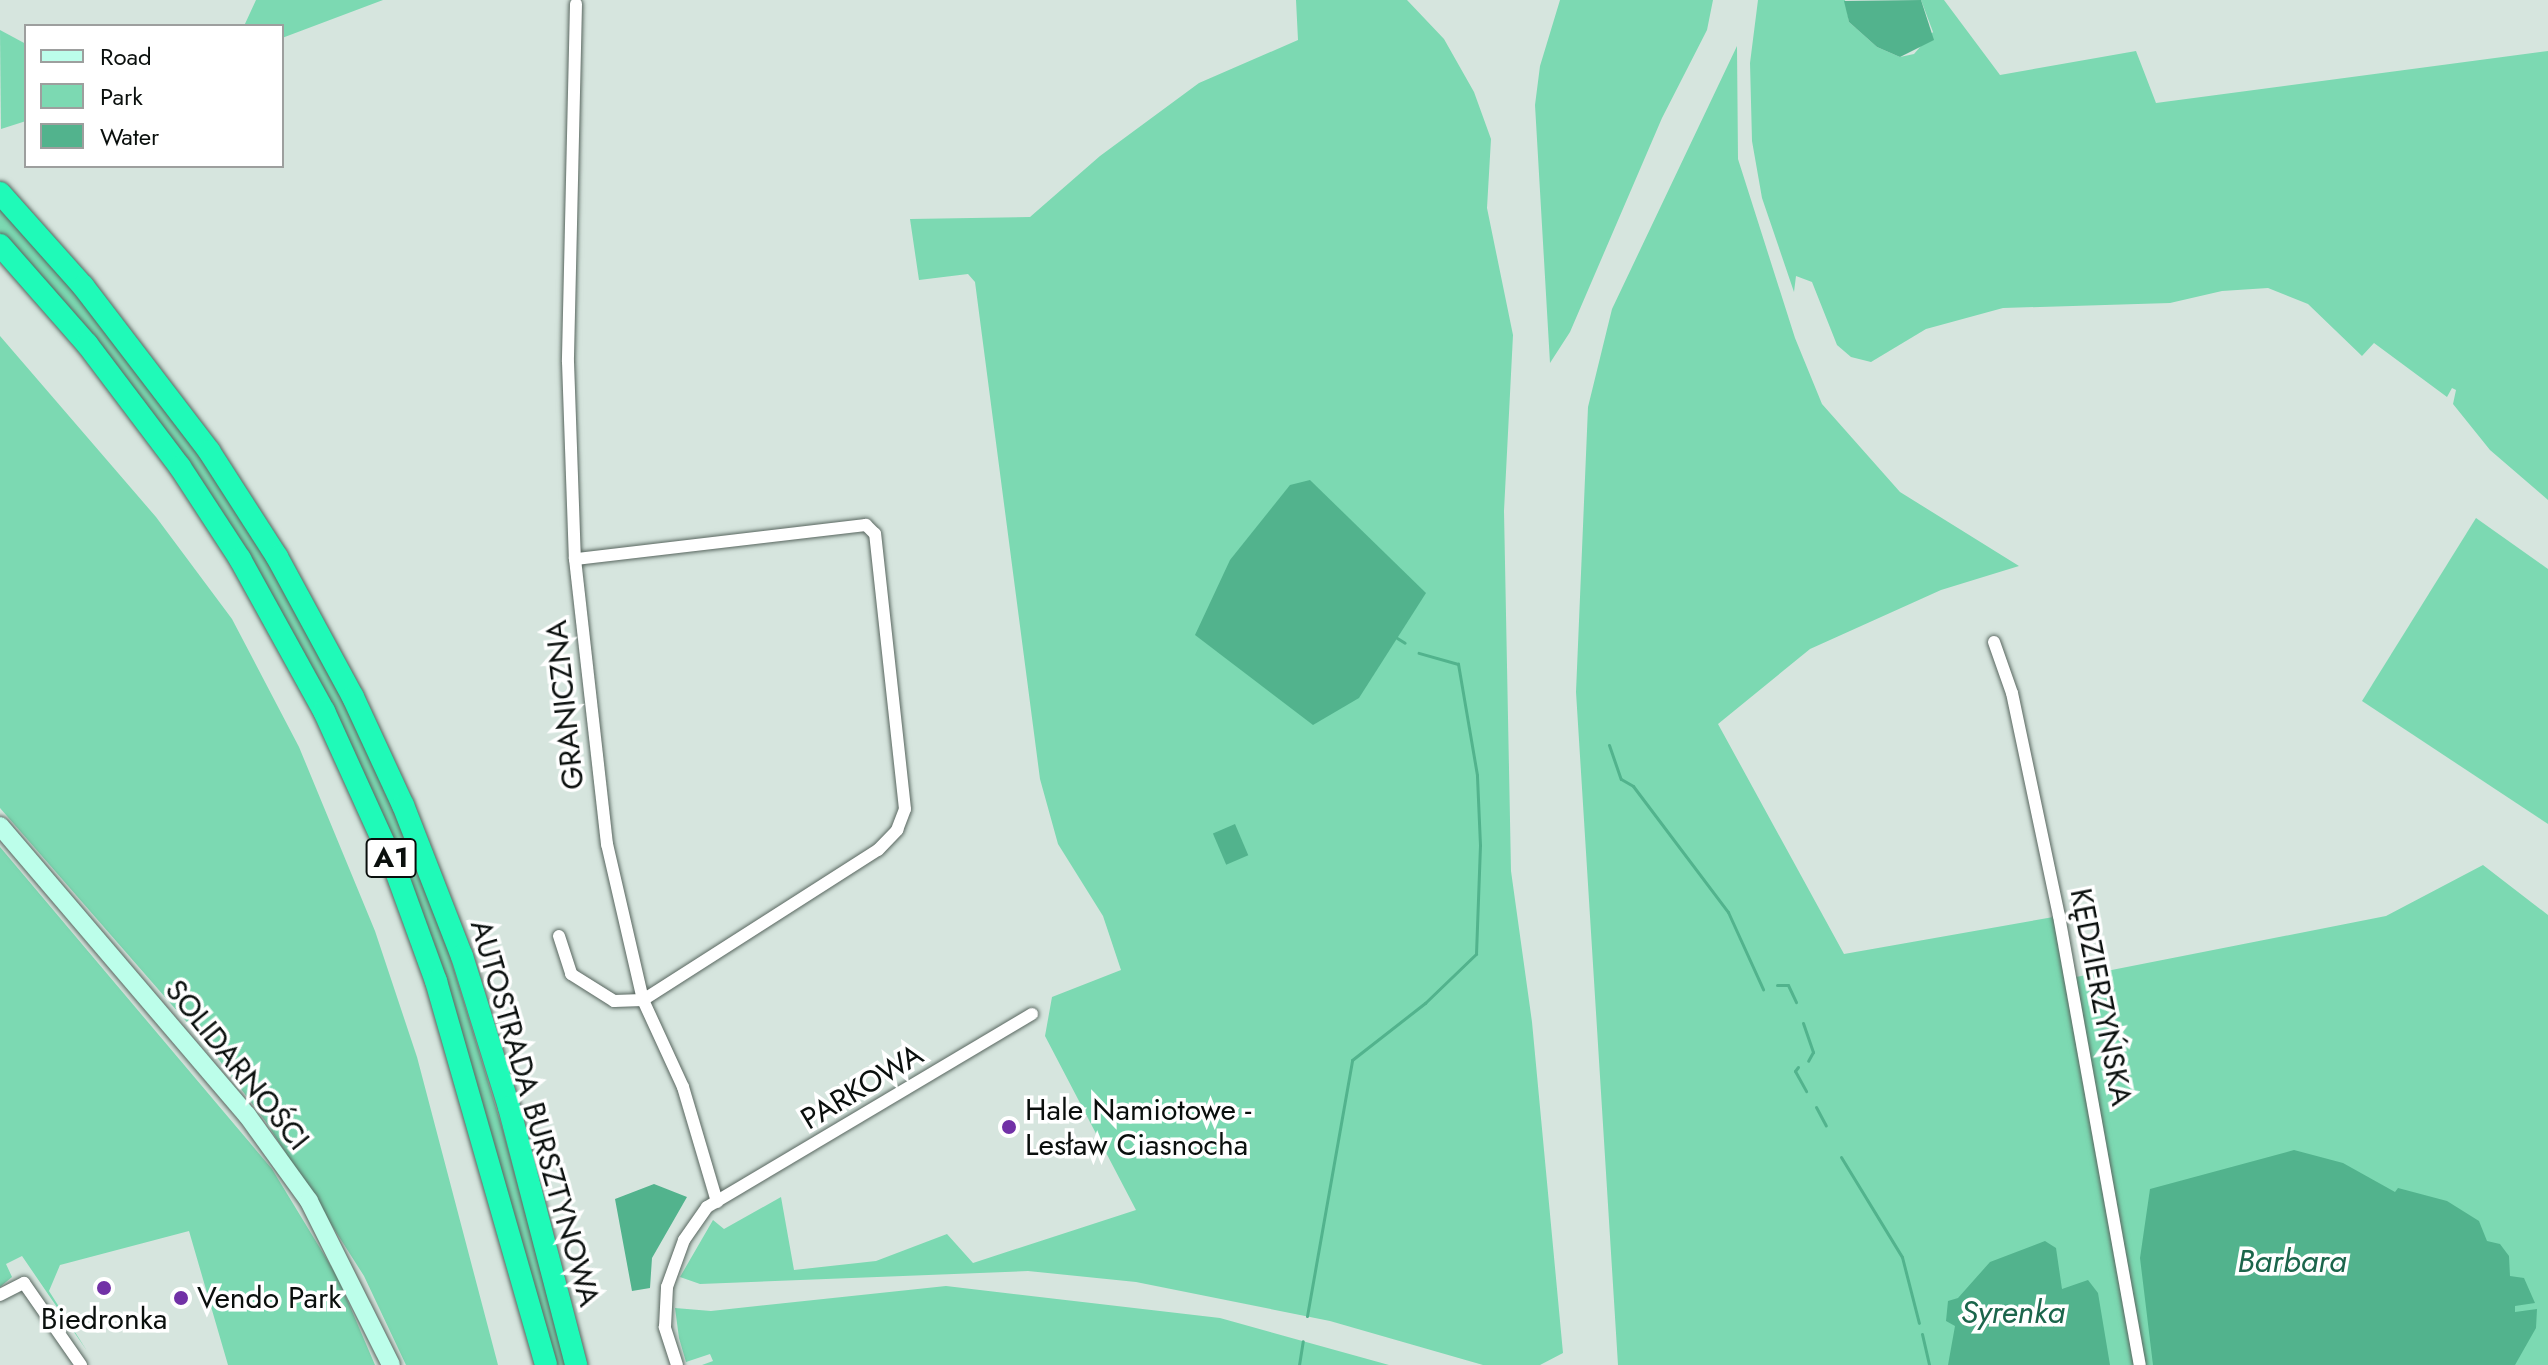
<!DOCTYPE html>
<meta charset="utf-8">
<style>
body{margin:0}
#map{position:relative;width:2548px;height:1365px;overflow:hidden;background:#d6e5de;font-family:Jost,sans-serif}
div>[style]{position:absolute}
.green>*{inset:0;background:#7cd9b2}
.water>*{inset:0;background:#52b38d;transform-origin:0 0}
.stream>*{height:3px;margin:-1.5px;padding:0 1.5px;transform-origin:1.5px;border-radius:1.5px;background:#52b38d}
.roads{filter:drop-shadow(0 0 2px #58665f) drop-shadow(0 0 2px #58665f)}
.street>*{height:12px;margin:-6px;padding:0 6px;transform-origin:6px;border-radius:6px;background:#fff}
.secondary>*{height:18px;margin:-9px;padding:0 9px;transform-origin:9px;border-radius:9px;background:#bcfeea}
.highway>*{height:22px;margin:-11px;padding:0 11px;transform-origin:11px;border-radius:11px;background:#1ffab8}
.dots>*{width:22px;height:22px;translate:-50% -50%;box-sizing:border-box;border:4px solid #fff;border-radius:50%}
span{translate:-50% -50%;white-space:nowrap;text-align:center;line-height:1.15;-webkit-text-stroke:7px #fff;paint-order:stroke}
.shield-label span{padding:2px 6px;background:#fff;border:2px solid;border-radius:6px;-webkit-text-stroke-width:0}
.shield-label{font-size:28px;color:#0a0f0d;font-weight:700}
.street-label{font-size:30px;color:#0a0f0d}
.poi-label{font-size:30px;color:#0a0f0d}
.left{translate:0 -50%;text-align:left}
.water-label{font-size:32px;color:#1b654b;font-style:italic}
.legend{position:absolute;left:24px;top:24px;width:260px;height:144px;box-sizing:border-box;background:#fff;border:2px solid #9d9f9e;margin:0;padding:10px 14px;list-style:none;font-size:24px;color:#0a0f0d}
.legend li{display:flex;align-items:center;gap:16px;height:40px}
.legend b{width:40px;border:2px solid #9d9f9e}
</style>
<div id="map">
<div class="green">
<div style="clip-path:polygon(256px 0,383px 0,282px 38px,282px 26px,244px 26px)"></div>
<div style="clip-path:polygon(1296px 0,1407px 0,1444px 39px,1474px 92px,1491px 139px,1487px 208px,1513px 335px,1504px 511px,1511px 871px,1532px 1022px,1563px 1353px,1540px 1365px,1483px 1365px,1330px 1321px,1136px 1282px,1028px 1271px,700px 1284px,680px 1277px,713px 1220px,724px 1229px,781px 1197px,794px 1270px,876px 1261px,947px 1234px,973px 1263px,1136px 1210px,1045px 1036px,1052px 997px,1121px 970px,1103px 916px,1058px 844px,1040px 779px,975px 282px,968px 274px,919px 280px,910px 219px,1030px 217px,1100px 156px,1199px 83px,1298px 40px)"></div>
<div style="clip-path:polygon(1560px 0,1713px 0,1707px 30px,1662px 118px,1570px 332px,1550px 363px,1535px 105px,1540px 66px)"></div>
<div style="clip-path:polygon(1758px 0,1845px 0,1849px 22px,1877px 47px,1900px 57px,1914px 54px,1933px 32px,1921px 0,1944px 0,2000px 75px,2136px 51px,2156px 103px,2548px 51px,2548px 500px,2490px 450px,2453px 404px,2456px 390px,2452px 388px,2447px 397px,2374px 343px,2362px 356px,2308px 304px,2268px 288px,2222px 291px,2170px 303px,2003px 308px,1926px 329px,1871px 362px,1851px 357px,1837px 345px,1812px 282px,1796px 276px,1794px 292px,1762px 198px,1752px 141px,1750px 63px)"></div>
<div style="clip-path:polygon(0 30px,26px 44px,26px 121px,1px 129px)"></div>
<div style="clip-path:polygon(1737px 46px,1738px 159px,1795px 338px,1822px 404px,1900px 492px,2019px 566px,1941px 590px,1810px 649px,1718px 724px,1844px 954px,2059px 916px,2071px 978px,2386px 916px,2483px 865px,2548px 915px,2548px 1365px,1618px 1365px,1576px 692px,1588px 407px,1612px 309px)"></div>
<div style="clip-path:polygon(0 204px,155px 390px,269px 561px,343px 694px,432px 898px,504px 1134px,566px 1365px,554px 1365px,466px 1048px,327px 700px,36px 273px,0 233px)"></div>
<div style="clip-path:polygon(0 336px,156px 517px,232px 619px,299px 747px,375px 931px,417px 1057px,498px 1365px,406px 1365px,364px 1276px,266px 1122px,213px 1052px,0 808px)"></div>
<div style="clip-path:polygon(2476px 518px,2548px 569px,2548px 824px,2362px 701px)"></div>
<div style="clip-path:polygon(0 847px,272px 1169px,337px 1276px,375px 1365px,228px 1365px,189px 1231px,60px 1265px,49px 1291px,87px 1351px,22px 1256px,6px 1264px,12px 1277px,0 1287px)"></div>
<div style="clip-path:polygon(946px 1286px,1220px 1318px,1389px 1365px,702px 1365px,713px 1361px,710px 1354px,686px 1362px,679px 1338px,675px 1308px,711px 1311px)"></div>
</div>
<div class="water">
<div style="clip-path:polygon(1921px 0,1934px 40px,1900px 57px,1877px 47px,1849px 22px,1844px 1px)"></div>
<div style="clip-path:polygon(1310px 480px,1426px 593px,1359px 698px,1313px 725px,1195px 635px,1230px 560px,1290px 485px)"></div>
<div style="left:1235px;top:824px;width:34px;height:24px;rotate:67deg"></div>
<div style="clip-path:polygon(2294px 1150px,2343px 1163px,2395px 1192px,2398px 1188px,2447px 1201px,2479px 1221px,2487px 1241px,2500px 1244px,2509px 1256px,2510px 1276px,2524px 1278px,2535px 1303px,2515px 1306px,2515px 1312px,2537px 1309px,2536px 1328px,2515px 1365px,2153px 1365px,2140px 1258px,2150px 1189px)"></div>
<div style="clip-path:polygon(654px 1184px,687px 1197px,652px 1258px,650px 1288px,632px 1291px,615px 1199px)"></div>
<div style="clip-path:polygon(2045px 1241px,2056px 1248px,2062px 1289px,2088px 1280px,2098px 1293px,2110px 1365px,1948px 1365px,1955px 1326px,1946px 1321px,1948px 1301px,1958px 1298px,1990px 1262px)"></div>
</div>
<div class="stream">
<div style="left:1397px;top:638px;width:9px;rotate:32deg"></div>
<div style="left:1609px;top:745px;width:36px;rotate:71deg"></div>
<div style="left:1621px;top:779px;width:14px;rotate:30deg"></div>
<div style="left:1633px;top:786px;width:158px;rotate:53deg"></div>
<div style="left:1728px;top:912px;width:85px;rotate:65.6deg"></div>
<div style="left:1777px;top:985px;width:11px"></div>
<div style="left:1788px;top:985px;width:19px;rotate:65deg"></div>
<div style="left:1803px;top:1023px;width:31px;rotate:71deg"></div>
<div style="left:1813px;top:1052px;width:10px;rotate:119deg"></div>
<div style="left:1798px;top:1067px;width:5px;rotate:127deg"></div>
<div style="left:1795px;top:1071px;width:23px;rotate:61deg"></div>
<div style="left:1816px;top:1107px;width:21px;rotate:62deg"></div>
<div style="left:1841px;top:1157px;width:117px;rotate:58.6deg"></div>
<div style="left:1902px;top:1257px;width:68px;rotate:75.6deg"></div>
<div style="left:1307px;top:1316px;width:260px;rotate:-80deg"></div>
<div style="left:1352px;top:1060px;width:93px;rotate:-38deg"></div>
<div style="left:1425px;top:1003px;width:71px;rotate:-43.9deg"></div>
<div style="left:1476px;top:954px;width:109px;rotate:-87.9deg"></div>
<div style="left:1480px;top:845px;width:70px;rotate:-92.5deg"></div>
<div style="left:1477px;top:775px;width:113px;rotate:-99.7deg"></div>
<div style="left:1458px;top:664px;width:41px;rotate:-164.2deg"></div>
<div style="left:1922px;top:1334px;width:32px;rotate:77deg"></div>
<div style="left:1299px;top:1365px;width:24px;rotate:-81deg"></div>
</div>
<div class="roads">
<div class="street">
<div style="left:576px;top:4px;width:358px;rotate:91.3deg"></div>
<div style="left:568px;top:362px;width:197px;rotate:88deg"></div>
<div style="left:575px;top:559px;width:287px;rotate:83.6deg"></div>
<div style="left:607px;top:844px;width:160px;rotate:77deg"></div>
<div style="left:643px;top:1000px;width:96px;rotate:65.3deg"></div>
<div style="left:683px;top:1087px;width:120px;rotate:73.5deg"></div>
<div style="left:1994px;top:642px;width:54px;rotate:70.6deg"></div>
<div style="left:2012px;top:693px;width:228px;rotate:78.1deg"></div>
<div style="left:2059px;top:916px;width:456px;rotate:79.8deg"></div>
<div style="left:559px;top:936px;width:40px;rotate:72deg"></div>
<div style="left:571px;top:974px;width:51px;rotate:32.1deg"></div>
<div style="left:614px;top:1001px;width:29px;rotate:-2deg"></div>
<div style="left:643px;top:1000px;width:279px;rotate:-32.6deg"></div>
<div style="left:878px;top:850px;width:28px;rotate:-46deg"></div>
<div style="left:897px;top:830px;width:22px;rotate:-69deg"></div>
<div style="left:905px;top:809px;width:277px;rotate:-96.2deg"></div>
<div style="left:875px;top:534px;width:13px;rotate:-135deg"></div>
<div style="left:866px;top:525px;width:293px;rotate:173.3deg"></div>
<div style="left:0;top:1295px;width:27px;rotate:-27deg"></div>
<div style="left:24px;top:1283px;width:100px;rotate:55.2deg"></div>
<div style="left:677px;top:1365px;width:40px;rotate:-108deg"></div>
<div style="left:665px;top:1327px;width:40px;rotate:-87.1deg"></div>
<div style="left:667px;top:1287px;width:50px;rotate:-70.1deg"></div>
<div style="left:684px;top:1240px;width:40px;rotate:-55.1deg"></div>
<div style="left:707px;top:1207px;width:378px;rotate:-30.7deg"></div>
</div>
<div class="secondary">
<div style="left:0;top:826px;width:380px;rotate:49.5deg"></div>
<div style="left:247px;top:1115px;width:106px;rotate:54.2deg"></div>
<div style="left:309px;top:1201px;width:183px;rotate:63.4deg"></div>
</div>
<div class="highway">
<div style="left:0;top:193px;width:125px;rotate:48.3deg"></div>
<div style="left:83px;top:286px;width:208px;rotate:52.6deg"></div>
<div style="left:209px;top:451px;width:126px;rotate:57.3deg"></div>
<div style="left:277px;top:557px;width:159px;rotate:61.5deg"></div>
<div style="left:353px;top:697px;width:119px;rotate:65.2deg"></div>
<div style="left:403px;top:805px;width:162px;rotate:68.7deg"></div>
<div style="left:462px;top:956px;width:158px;rotate:72.7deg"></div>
<div style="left:509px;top:1107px;width:267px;rotate:75.4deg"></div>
<div style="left:0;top:245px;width:132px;rotate:48.7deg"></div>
<div style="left:87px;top:344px;width:154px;rotate:52.9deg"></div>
<div style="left:180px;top:467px;width:110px;rotate:56.9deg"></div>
<div style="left:240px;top:559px;width:174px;rotate:61.1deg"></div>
<div style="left:324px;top:711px;width:167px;rotate:65.6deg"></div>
<div style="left:393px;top:863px;width:126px;rotate:70deg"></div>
<div style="left:436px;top:981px;width:399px;rotate:74deg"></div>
</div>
</div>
<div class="dots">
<div style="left:1009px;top:1127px;background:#7131a6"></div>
<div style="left:104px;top:1288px;background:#7131a6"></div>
<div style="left:181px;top:1298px;background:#7131a6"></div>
</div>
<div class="shield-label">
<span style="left:391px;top:858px">A1</span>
</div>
<div class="street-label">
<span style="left:565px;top:705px;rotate:-96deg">GRANICZNA</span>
<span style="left:2101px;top:997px;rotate:79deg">KĘDZIERZYŃSKA</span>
<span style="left:237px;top:1065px;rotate:51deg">SOLIDARNOŚCI</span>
<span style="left:862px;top:1087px;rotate:-31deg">PARKOWA</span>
<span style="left:535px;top:1113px;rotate:74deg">AUTOSTRADA BURSZTYNOWA</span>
</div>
<div class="poi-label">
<span class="left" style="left:1025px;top:1127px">Hale Namiotowe -<br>Lesław Ciasnocha</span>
<span class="left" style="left:197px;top:1298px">Vendo Park</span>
<span style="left:104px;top:1319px">Biedronka</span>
</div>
<div class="water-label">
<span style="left:2292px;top:1261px">Barbara</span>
<span style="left:2013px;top:1312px">Syrenka</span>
</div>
<ul class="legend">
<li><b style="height:10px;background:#bcfeea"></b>Road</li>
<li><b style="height:22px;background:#7cd9b2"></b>Park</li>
<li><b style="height:22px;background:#52b38d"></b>Water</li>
</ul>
</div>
